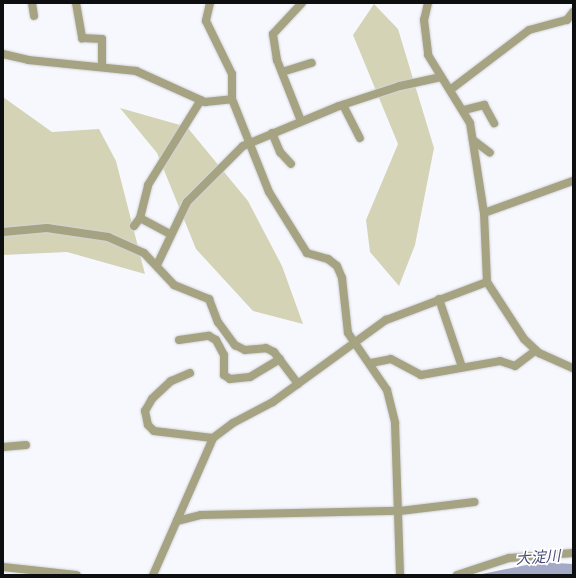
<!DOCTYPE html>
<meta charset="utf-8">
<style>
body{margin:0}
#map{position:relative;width:576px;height:578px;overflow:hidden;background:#f7f8fe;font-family:Ubuntu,"Noto Sans JP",sans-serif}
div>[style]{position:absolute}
.green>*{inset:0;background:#d5d3b6}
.water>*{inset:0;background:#a4a9c5}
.roads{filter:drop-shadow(0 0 1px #d2d3d8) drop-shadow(0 0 1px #d2d3d8)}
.minor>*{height:8px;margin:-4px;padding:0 4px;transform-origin:4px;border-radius:4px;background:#a5a382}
span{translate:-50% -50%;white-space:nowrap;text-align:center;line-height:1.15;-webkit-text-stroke:3.5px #fff;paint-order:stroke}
.water-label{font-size:15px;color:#464c76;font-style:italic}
.frame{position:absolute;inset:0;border:4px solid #0d0e10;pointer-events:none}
</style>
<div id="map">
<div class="green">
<div style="clip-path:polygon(374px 4px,398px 29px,434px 148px,415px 245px,399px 286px,370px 252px,366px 220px,398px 144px,353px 35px)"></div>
<div style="clip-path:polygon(3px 97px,52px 132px,99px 129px,116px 161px,145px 274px,67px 252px,3px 255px)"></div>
<div style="clip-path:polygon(120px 108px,187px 127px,248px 201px,282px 266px,303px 324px,253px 311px,196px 249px,157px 153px)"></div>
</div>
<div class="water">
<div style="clip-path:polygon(541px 562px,573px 564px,573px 575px,477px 575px)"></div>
</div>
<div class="roads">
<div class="minor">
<div style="left:32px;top:3px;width:13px;rotate:81deg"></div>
<div style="left:76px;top:3px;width:36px;rotate:80deg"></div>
<div style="left:82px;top:38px;width:20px;rotate:3deg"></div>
<div style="left:102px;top:39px;width:28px;rotate:90deg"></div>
<div style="left:210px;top:3px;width:18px;rotate:103deg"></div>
<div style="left:206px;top:21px;width:59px;rotate:63.9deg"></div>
<div style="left:232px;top:74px;width:25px;rotate:90deg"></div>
<div style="left:232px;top:99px;width:100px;rotate:68.3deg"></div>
<div style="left:269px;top:192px;width:72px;rotate:58.1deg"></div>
<div style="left:307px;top:253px;width:22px;rotate:16deg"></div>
<div style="left:328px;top:259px;width:11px;rotate:38deg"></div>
<div style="left:337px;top:266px;width:13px;rotate:67deg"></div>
<div style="left:342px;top:278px;width:55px;rotate:83.8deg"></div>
<div style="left:348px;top:333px;width:69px;rotate:55.6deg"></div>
<div style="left:387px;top:390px;width:34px;rotate:76deg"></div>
<div style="left:395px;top:423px;width:152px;rotate:88.1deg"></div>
<div style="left:428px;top:3px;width:17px;rotate:103deg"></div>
<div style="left:424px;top:20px;width:35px;rotate:83deg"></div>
<div style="left:428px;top:55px;width:80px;rotate:58.3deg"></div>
<div style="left:470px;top:123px;width:91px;rotate:81.2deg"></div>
<div style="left:484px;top:213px;width:69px;rotate:87.5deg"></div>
<div style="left:487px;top:282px;width:68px;rotate:57deg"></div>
<div style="left:524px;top:339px;width:21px;rotate:43deg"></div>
<div style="left:539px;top:353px;width:37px;rotate:24deg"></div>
<div style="left:3px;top:54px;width:26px;rotate:13deg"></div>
<div style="left:28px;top:60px;width:109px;rotate:5.8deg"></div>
<div style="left:136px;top:71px;width:76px;rotate:24.2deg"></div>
<div style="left:205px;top:102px;width:27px;rotate:-6deg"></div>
<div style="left:282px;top:72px;width:31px;rotate:-17deg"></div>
<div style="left:450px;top:90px;width:99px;rotate:-37.2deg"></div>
<div style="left:529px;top:30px;width:39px;rotate:-15deg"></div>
<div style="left:567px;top:20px;width:10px;rotate:-53deg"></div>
<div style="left:343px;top:105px;width:37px;rotate:63deg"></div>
<div style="left:464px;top:110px;width:21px;rotate:-14deg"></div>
<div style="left:484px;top:105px;width:21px;rotate:61deg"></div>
<div style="left:301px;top:121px;width:66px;rotate:-111.5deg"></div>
<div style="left:277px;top:60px;width:26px;rotate:-99deg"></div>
<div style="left:273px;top:34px;width:42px;rotate:-46.9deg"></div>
<div style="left:272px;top:133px;width:21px;rotate:67deg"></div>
<div style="left:280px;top:152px;width:16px;rotate:47deg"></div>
<div style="left:473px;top:140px;width:21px;rotate:37deg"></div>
<div style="left:484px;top:213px;width:95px;rotate:-19.8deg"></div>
<div style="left:140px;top:218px;width:34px;rotate:28deg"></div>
<div style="left:134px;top:226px;width:10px;rotate:-53deg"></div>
<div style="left:140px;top:218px;width:34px;rotate:-76deg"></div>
<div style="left:148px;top:185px;width:100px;rotate:-58.1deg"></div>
<div style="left:3px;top:232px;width:44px;rotate:-5.2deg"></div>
<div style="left:47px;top:228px;width:62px;rotate:8.4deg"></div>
<div style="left:108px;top:237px;width:39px;rotate:24deg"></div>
<div style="left:144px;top:253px;width:44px;rotate:46.8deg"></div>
<div style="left:174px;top:285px;width:38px;rotate:22deg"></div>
<div style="left:209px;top:299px;width:25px;rotate:69deg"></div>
<div style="left:218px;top:322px;width:29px;rotate:54deg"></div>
<div style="left:235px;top:345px;width:11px;rotate:27deg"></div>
<div style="left:245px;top:350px;width:21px;rotate:-5deg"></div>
<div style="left:266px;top:348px;width:9px;rotate:27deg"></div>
<div style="left:274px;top:352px;width:40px;rotate:53deg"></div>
<div style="left:157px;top:265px;width:70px;rotate:-64.5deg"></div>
<div style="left:187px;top:202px;width:79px;rotate:-45deg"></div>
<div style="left:243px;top:146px;width:104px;rotate:-22.6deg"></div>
<div style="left:339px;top:106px;width:64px;rotate:-18.2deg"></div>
<div style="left:400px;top:86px;width:42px;rotate:-12.4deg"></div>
<div style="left:439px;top:299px;width:72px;rotate:71.3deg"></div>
<div style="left:179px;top:340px;width:30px;rotate:-8deg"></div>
<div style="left:209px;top:336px;width:8px;rotate:30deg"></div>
<div style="left:216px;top:340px;width:17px;rotate:62deg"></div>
<div style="left:224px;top:355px;width:20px;rotate:90deg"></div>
<div style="left:224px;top:375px;width:7px;rotate:34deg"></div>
<div style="left:230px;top:379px;width:20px;rotate:-6deg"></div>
<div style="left:250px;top:377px;width:35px;rotate:-31deg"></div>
<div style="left:371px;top:363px;width:20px;rotate:-11deg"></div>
<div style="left:391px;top:359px;width:34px;rotate:28deg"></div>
<div style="left:421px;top:375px;width:80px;rotate:-10deg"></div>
<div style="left:500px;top:361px;width:16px;rotate:18deg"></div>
<div style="left:515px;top:366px;width:26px;rotate:-37deg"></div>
<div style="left:190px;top:373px;width:21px;rotate:157deg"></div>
<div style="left:171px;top:381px;width:26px;rotate:137deg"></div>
<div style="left:152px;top:399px;width:14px;rotate:120deg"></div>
<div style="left:145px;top:411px;width:14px;rotate:78deg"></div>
<div style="left:148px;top:425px;width:8px;rotate:45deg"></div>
<div style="left:154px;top:431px;width:59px;rotate:6.8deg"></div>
<div style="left:3px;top:447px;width:23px;rotate:-5deg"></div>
<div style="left:177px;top:521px;width:25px;rotate:-14deg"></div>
<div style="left:201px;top:515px;width:199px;rotate:-1.2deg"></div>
<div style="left:400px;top:511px;width:75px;rotate:-6.9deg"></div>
<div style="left:3px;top:567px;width:74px;rotate:6.2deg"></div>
<div style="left:153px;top:575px;width:150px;rotate:-66.3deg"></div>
<div style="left:213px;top:438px;width:25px;rotate:-37deg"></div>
<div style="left:233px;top:423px;width:45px;rotate:-27.7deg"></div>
<div style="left:273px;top:402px;width:140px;rotate:-36deg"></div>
<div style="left:386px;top:320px;width:108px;rotate:-20.6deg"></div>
<div style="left:457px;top:575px;width:55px;rotate:-18.1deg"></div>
<div style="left:509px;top:558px;width:64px;rotate:-4.5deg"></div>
</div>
</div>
<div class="water-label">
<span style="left:538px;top:557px;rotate:-4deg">大淀川</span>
</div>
<div class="frame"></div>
</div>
